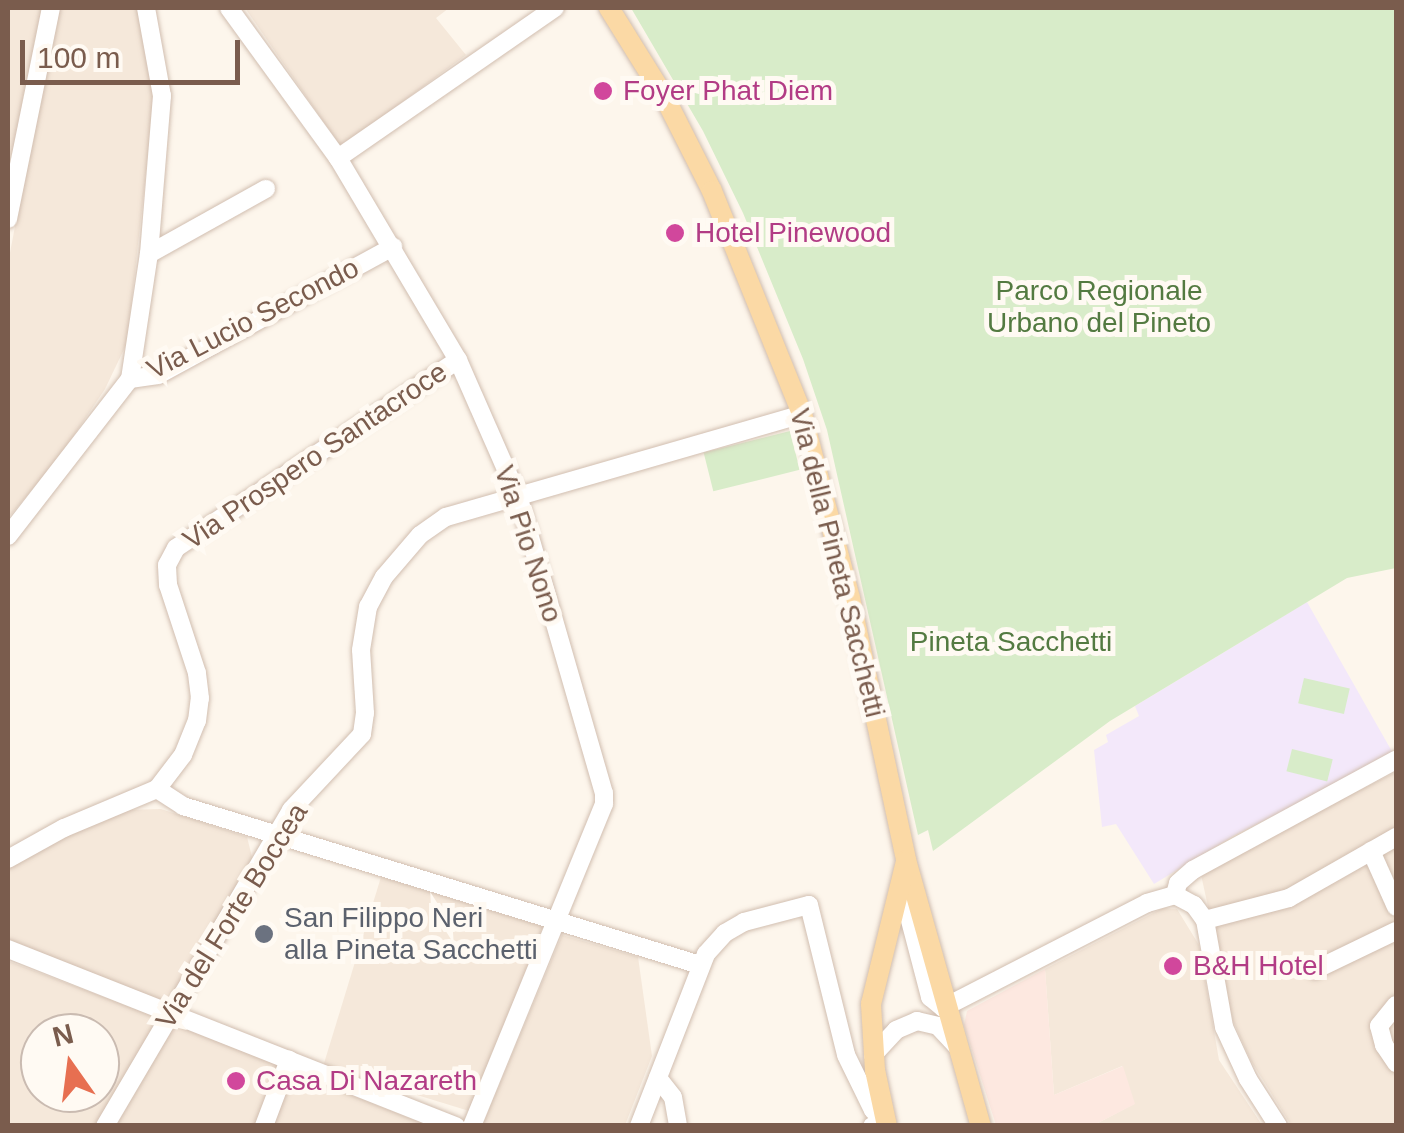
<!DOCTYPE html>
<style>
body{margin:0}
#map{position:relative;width:1404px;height:1133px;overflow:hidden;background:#fdf6ec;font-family:Arial,sans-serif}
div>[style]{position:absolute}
.residential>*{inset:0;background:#f5e8da;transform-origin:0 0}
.commercial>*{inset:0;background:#fde8e0}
.education>*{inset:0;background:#f3e8fa}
.green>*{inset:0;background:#d8ecc9;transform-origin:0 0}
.roads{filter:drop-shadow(0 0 2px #d1beb0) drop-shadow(0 0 2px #d1beb0)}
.minor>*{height:18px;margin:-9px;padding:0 9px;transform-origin:9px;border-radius:9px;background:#fff}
.major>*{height:20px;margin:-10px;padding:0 10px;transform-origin:10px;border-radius:10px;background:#fbd9a5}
.dots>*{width:28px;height:28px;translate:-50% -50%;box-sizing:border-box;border:5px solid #fffaf3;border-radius:50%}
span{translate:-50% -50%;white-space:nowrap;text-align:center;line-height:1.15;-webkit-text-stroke:10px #fffaf3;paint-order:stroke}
.hotel-label{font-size:28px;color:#b23c85}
.left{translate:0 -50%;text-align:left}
.park-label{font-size:28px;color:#537a41}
.street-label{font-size:28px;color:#7a5c4d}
.worship-label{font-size:28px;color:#5b616d}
.frame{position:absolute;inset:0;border:10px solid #7a5c4d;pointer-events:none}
.north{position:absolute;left:20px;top:1013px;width:100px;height:100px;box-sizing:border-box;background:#fffaf3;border:2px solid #cabbb1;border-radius:50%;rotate:346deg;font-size:28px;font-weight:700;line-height:40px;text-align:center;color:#7a5c4d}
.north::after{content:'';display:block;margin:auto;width:35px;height:45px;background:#e76f51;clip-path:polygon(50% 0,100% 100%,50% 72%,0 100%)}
.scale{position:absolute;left:20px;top:40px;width:220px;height:45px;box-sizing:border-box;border:5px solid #7a5c4d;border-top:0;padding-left:12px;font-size:30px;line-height:35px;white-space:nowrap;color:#7a5c4d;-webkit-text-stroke:8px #fffaf3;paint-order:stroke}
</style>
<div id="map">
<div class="residential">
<div style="clip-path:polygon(8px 8px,43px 8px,8px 194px)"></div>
<div style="clip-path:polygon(57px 8px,137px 8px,154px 100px,127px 343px,105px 389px,58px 459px,8px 518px,8px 263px)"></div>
<div style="clip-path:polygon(245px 8px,449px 8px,436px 18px,466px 55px,341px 147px)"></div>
<div style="clip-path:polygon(1396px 772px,1396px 1125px,1291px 1125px,1251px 1061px,1233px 1021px,1200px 870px)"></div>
<div style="clip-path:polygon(161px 809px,247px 837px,253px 861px,168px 1005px,8px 939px,8px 869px,66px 834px,125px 810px)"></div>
<div style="left:381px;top:877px;width:169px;height:198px;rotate:17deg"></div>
<div style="clip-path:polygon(1163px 908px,1177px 909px,1199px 945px,1219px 1060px,1262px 1125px,1094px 1125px,1134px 1104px,1122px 1066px,1054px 1095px,1045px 969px)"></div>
<div style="clip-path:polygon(562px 935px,638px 957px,652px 1056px,625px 1125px,482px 1126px)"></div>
<div style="clip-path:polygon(evenodd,8px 961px,159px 1018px,97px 1125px,8px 1125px,8px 961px,40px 1033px,100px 1033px,100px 1093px,40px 1093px,40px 1033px)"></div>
<div style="clip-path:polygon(175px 1025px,279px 1065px,255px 1125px,116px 1126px)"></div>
<div style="clip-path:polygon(293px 1072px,427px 1125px,272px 1126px)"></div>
</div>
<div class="commercial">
<div style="clip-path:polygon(1045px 969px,1054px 1095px,1123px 1066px,1135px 1104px,1094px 1125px,996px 1125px,964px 1025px,967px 1011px)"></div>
</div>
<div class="education">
<div style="clip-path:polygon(1307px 602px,1394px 755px,1235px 835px,1154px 884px,1116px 824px,1102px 827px,1094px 750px,1108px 742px,1106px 735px,1139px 716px,1135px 706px)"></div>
</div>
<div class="green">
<div style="clip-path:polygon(631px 8px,1396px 8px,1396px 568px,1347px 578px,1110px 721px,933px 851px,928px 830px,918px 835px,827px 430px,803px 359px,743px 213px,703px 131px)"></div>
<div style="left:790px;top:431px;width:40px;height:89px;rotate:76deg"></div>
<div style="left:1304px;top:678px;width:47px;height:26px;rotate:13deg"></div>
<div style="left:1292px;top:749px;width:42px;height:23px;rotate:14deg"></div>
</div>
<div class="roads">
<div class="minor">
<div style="left:229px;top:8px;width:185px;rotate:54deg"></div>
<div style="left:338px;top:158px;width:235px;rotate:59.3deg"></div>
<div style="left:458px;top:360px;width:152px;rotate:66.3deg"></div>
<div style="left:519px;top:499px;width:306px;rotate:73.9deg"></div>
<div style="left:604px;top:793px;width:11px;rotate:90deg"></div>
<div style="left:604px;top:804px;width:348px;rotate:112.3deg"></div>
<div style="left:338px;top:158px;width:264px;rotate:-34.7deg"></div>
<div style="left:8px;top:219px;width:215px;rotate:-78.5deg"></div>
<div style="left:149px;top:254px;width:134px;rotate:-29.1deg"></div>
<div style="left:130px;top:379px;width:126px;rotate:-81.4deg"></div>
<div style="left:149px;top:254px;width:159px;rotate:-85.3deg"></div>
<div style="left:162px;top:96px;width:89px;rotate:-100.3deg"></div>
<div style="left:8px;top:536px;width:199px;rotate:-52.2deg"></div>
<div style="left:130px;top:379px;width:28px;rotate:-8deg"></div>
<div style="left:158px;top:375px;width:268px;rotate:-28.6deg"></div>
<div style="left:157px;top:789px;width:31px;rotate:33deg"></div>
<div style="left:183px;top:806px;width:541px;rotate:17.09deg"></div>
<div style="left:1371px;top:851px;width:61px;rotate:65.9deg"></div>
<div style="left:8px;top:859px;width:64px;rotate:-29deg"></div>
<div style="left:64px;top:828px;width:101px;rotate:-22.8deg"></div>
<div style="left:157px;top:789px;width:43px;rotate:-52.6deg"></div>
<div style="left:183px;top:755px;width:37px;rotate:-68deg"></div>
<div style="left:197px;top:721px;width:23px;rotate:-83deg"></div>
<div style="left:200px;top:698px;width:25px;rotate:-97deg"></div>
<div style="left:197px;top:673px;width:93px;rotate:-108.2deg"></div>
<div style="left:168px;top:585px;width:20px;rotate:-93deg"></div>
<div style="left:167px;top:565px;width:19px;rotate:-62deg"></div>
<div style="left:176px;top:548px;width:339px;rotate:-33.7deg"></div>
<div style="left:902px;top:890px;width:111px;rotate:75.3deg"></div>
<div style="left:930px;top:997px;width:17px;rotate:40deg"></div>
<div style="left:943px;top:1008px;width:229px;rotate:-27.2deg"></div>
<div style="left:1147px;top:903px;width:29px;rotate:-16deg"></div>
<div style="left:1175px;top:895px;width:12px;rotate:-76deg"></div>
<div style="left:1178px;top:883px;width:20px;rotate:-41deg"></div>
<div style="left:1193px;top:870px;width:231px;rotate:-28.5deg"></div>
<div style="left:1175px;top:895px;width:21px;rotate:28deg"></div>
<div style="left:1194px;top:905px;width:19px;rotate:54deg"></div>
<div style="left:1205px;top:920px;width:109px;rotate:79.9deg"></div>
<div style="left:1224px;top:1027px;width:57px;rotate:65.2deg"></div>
<div style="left:1248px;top:1079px;width:56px;rotate:57.4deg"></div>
<div style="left:1205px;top:920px;width:87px;rotate:-14.7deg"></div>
<div style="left:1289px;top:898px;width:123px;rotate:-29.7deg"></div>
<div style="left:8px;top:949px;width:482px;rotate:21.6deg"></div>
<div style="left:1315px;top:970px;width:90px;rotate:-25.7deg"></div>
<div style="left:1396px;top:1005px;width:27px;rotate:129deg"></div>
<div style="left:1379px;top:1026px;width:20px;rotate:75deg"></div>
<div style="left:1384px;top:1045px;width:22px;rotate:56deg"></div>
<div style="left:873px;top:1055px;width:34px;rotate:-47deg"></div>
<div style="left:896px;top:1030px;width:23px;rotate:-23deg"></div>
<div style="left:917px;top:1021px;width:22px;rotate:13deg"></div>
<div style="left:938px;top:1026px;width:26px;rotate:47deg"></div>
<div style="left:658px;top:1078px;width:24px;rotate:52deg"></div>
<div style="left:673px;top:1097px;width:29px;rotate:80deg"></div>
<div style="left:105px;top:1126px;width:367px;rotate:-59.5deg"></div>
<div style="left:291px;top:810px;width:104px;rotate:-46.9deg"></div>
<div style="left:362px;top:734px;width:21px;rotate:-82deg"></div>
<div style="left:365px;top:713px;width:63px;rotate:-93.6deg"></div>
<div style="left:361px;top:650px;width:44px;rotate:-80.8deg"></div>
<div style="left:368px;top:607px;width:34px;rotate:-62deg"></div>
<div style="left:384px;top:577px;width:55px;rotate:-49.4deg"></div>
<div style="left:420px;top:535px;width:32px;rotate:-35deg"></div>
<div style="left:446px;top:517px;width:371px;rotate:-16.1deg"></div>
<div style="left:264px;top:1126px;width:71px;rotate:-69.3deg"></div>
<div style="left:639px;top:1126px;width:185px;rotate:-68.7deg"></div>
<div style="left:706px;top:954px;width:28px;rotate:-48deg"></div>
<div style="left:725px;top:933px;width:22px;rotate:-30deg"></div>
<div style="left:744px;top:922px;width:67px;rotate:-14.7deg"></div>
<div style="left:809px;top:905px;width:154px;rotate:76.1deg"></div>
<div style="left:846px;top:1055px;width:61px;rotate:63.9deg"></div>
<div style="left:873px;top:1110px;width:16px;rotate:40deg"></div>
<div style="left:885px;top:1120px;width:14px;rotate:155deg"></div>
</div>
<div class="major">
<div style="left:609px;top:8px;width:106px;rotate:58.1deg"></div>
<div style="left:665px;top:98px;width:104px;rotate:63.2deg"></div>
<div style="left:712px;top:191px;width:240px;rotate:68deg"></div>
<div style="left:802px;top:414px;width:190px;rotate:75.4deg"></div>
<div style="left:850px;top:598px;width:268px;rotate:77.9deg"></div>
<div style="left:906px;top:860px;width:276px;rotate:74.3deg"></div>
<div style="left:887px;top:1126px;width:57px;rotate:-102.1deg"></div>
<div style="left:875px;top:1070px;width:66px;rotate:-93.5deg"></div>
<div style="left:871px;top:1004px;width:146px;rotate:-76.2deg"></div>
</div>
</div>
<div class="dots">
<div style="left:603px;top:91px;background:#d1479c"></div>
<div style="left:675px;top:233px;background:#d1479c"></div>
<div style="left:264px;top:934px;background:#6b7280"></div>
<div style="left:1173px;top:966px;background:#d1479c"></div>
<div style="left:236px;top:1081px;background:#d1479c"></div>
</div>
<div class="hotel-label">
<span class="left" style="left:623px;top:91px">Foyer Phat Diem</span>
<span class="left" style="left:695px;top:233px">Hotel Pinewood</span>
<span class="left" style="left:1193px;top:966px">B&amp;H Hotel</span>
<span class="left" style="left:256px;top:1081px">Casa Di Nazareth</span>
</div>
<div class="park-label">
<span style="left:1099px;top:307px">Parco Regionale<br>Urbano del Pineto</span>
<span style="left:1011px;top:642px">Pineta Sacchetti</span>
</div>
<div class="street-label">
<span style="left:253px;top:319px;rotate:-27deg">Via Lucio Secondo</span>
<span style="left:315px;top:456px;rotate:-34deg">Via Prospero Santacroce</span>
<span style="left:528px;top:544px;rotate:72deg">Via Pio Nono</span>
<span style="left:837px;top:563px;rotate:76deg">Via della Pineta Sacchetti</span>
<span style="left:232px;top:916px;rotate:-58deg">Via del Forte Boccea</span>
</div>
<div class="worship-label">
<span class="left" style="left:284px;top:934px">San Filippo Neri<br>alla Pineta Sacchetti</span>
</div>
<div class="frame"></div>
<div class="north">N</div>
<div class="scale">100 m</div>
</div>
